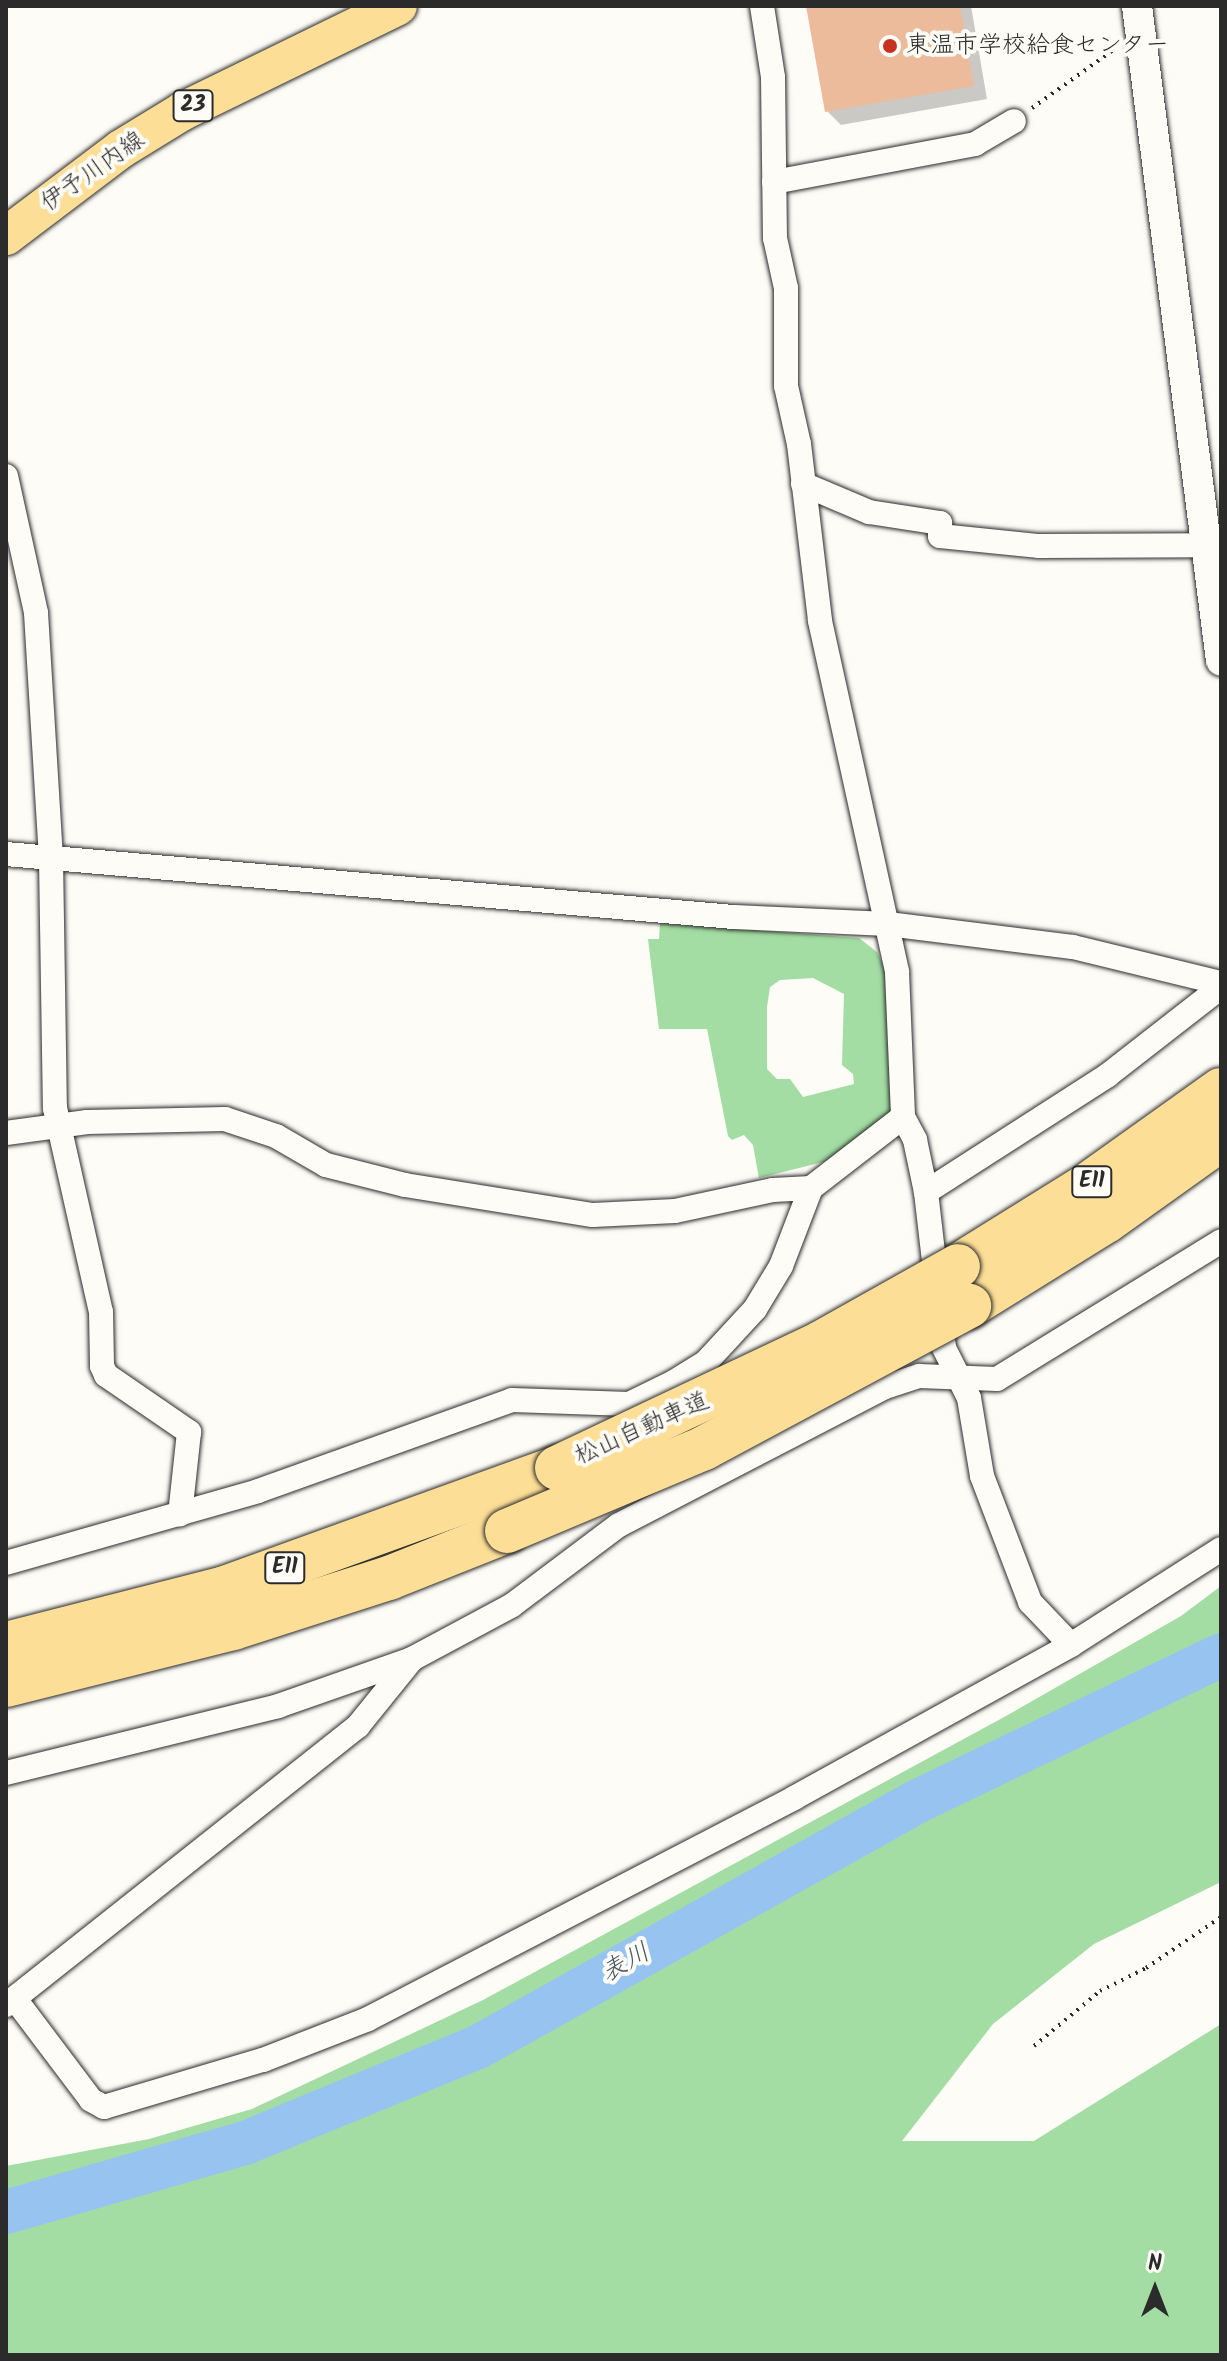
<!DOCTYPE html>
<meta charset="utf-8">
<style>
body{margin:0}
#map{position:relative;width:1227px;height:2361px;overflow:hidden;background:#fdfcf7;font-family:Kalam,"Klee One",sans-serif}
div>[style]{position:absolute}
.green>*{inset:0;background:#a3dda3}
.shadow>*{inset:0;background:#0003}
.river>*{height:44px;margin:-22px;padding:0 22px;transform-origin:22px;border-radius:22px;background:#97c3f1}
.building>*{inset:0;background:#ebbb9c}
.path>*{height:4px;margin-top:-2px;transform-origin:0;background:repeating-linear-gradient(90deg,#2b2b2b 0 2px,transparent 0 8px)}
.roads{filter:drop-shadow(0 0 2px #2b2b2b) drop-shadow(0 0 2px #2b2b2b)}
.minor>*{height:24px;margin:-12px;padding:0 12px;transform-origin:12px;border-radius:12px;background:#fdfcf7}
.tertiary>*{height:30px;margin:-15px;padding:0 15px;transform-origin:15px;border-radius:15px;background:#fdfcf7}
.primary>*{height:38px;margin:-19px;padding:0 19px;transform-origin:19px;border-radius:19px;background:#fcde96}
.motorway>*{height:44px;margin:-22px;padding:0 22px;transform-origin:22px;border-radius:22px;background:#fcde96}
.bridges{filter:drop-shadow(0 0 2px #2b2b2b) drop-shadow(0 0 2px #2b2b2b)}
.motorway-bridge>*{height:44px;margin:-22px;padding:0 22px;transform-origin:22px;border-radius:22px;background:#fcde96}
.dots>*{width:22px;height:22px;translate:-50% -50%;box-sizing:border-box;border:4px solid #fdfcf7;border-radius:50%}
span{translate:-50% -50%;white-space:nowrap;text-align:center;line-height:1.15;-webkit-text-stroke:8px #fdfcf7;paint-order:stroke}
.shield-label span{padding:2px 6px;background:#fdfcf7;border:2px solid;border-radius:6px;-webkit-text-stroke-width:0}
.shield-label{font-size:22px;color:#2b2b2b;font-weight:700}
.poi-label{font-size:24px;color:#2b2b2b}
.left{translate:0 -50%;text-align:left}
.street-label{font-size:24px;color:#2b2b2b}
.water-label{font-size:26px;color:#4b5966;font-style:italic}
.frame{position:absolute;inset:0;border:8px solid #2b2b2b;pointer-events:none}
.north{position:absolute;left:1115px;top:2249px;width:80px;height:80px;-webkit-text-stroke:6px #fdfcf7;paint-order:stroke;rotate:0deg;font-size:22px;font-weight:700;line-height:32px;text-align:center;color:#2b2b2b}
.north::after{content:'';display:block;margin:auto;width:28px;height:36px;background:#2b2b2b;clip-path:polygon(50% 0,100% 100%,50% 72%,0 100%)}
</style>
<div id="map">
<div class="green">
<div style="clip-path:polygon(evenodd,660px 923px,859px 938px,877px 952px,885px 969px,893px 1115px,827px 1161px,759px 1178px,753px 1145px,744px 1135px,732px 1140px,728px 1136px,707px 1029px,659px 1029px,648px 939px,659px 939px,660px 923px,813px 978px,844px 994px,842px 1065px,853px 1074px,854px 1084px,803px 1097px,790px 1079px,777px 1079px,767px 1069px,767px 1007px,770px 987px,780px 980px,813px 978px)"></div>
<div style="clip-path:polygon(1221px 1586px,1221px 1882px,1094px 1944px,993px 2024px,902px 2141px,1034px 2141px,1221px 2024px,1221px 2355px,6px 2355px,6px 2166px,149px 2139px,252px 2109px,483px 2000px,1006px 1716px,1181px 1616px)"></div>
</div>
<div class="shadow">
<div style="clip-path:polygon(810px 6px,971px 6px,987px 99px,841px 125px,827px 111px)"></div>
</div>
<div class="river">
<div style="left:6px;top:2212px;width:249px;rotate:-16.1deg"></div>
<div style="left:245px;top:2143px;width:252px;rotate:-22.4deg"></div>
<div style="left:478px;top:2047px;width:500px;rotate:-29.2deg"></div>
<div style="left:914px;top:1803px;width:341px;rotate:-25.7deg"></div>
</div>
<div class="building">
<div style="clip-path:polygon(806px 6px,960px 6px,974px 86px,825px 112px)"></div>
</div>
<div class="path">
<div style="left:1032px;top:108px;width:103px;rotate:-35.5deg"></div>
<div style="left:1034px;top:2046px;width:86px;rotate:-39.8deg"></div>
<div style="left:1100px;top:1991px;width:51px;rotate:-26.6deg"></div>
<div style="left:1146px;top:1968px;width:91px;rotate:-34.2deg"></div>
</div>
<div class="roads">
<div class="minor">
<div style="left:762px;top:6px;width:72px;rotate:81.2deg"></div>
<div style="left:773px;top:77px;width:161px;rotate:89.3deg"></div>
<div style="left:775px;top:238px;width:51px;rotate:77.6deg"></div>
<div style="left:786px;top:288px;width:98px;rotate:90deg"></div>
<div style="left:786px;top:386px;width:59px;rotate:77.4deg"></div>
<div style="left:799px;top:444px;width:178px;rotate:83.2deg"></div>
<div style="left:820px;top:621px;width:359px;rotate:77.6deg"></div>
<div style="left:897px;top:972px;width:145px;rotate:87.6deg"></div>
<div style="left:903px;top:1117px;width:26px;rotate:62deg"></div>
<div style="left:915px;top:1140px;width:53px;rotate:78.1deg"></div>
<div style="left:926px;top:1192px;width:157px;rotate:83.4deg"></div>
<div style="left:944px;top:1348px;width:56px;rotate:63.4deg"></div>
<div style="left:969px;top:1398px;width:79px;rotate:80.5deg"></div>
<div style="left:982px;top:1476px;width:135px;rotate:69.1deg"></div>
<div style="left:1030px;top:1602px;width:59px;rotate:46.4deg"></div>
<div style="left:774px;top:182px;width:205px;rotate:-10.7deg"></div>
<div style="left:975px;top:144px;width:45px;rotate:-30.5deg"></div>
<div style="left:6px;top:476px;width:140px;rotate:77.6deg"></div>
<div style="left:36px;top:613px;width:246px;rotate:86.5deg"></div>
<div style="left:51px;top:859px;width:249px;rotate:89.1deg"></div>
<div style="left:55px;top:1108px;width:209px;rotate:77.3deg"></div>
<div style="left:101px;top:1312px;width:54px;rotate:88.9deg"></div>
<div style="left:102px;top:1366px;width:10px;rotate:66deg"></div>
<div style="left:106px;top:1375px;width:101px;rotate:34.5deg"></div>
<div style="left:189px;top:1432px;width:83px;rotate:96.2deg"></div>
<div style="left:803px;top:484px;width:72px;rotate:23deg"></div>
<div style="left:869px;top:512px;width:72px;rotate:8.8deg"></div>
<div style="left:940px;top:523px;width:13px;rotate:90deg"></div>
<div style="left:940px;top:536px;width:100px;rotate:5.8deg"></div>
<div style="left:1039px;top:546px;width:166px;rotate:-0.3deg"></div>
<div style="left:1205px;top:545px;width:17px;rotate:-21deg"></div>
<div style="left:6px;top:854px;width:731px;rotate:4.95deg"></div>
<div style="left:734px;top:917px;width:154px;rotate:2.6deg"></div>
<div style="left:888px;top:924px;width:186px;rotate:7.1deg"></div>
<div style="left:1073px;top:947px;width:152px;rotate:13.7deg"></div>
<div style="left:6px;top:1133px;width:82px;rotate:-7.7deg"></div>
<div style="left:87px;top:1122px;width:138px;rotate:-1.2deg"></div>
<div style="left:225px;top:1119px;width:54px;rotate:18.4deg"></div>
<div style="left:276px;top:1136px;width:58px;rotate:30.1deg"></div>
<div style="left:326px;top:1165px;width:81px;rotate:14.2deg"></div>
<div style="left:405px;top:1185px;width:190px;rotate:9.1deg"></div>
<div style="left:593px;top:1215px;width:82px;rotate:-2.8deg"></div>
<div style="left:675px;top:1211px;width:100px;rotate:-12.1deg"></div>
<div style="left:773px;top:1190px;width:38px;rotate:-3deg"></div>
<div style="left:926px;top:1192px;width:216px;rotate:-32.7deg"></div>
<div style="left:1108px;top:1075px;width:143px;rotate:-37.9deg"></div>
<div style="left:6px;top:1563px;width:262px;rotate:-15.9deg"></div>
<div style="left:258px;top:1491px;width:270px;rotate:-19.7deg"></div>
<div style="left:512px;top:1400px;width:117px;rotate:2deg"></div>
<div style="left:629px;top:1404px;width:50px;rotate:-26.1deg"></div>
<div style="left:674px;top:1382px;width:39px;rotate:-32deg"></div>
<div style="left:707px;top:1361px;width:71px;rotate:-47.3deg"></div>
<div style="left:755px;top:1309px;width:50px;rotate:-58.8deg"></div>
<div style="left:781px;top:1266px;width:84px;rotate:-69deg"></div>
<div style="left:811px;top:1188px;width:116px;rotate:-37.7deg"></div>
<div style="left:6px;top:1773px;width:280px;rotate:-13.8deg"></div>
<div style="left:278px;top:1706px;width:142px;rotate:-19.3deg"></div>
<div style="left:412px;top:1659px;width:112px;rotate:-28.2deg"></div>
<div style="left:511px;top:1606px;width:135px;rotate:-36.9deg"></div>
<div style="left:619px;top:1525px;width:300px;rotate:-27.4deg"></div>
<div style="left:885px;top:1387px;width:36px;rotate:-18deg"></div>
<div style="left:919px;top:1376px;width:78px;rotate:2.2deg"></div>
<div style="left:997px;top:1379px;width:263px;rotate:-31.6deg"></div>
<div style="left:15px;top:1999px;width:126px;rotate:53deg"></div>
<div style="left:91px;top:2100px;width:15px;rotate:28deg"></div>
<div style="left:104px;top:2107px;width:166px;rotate:-16.5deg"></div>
<div style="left:263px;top:2060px;width:113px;rotate:-21.3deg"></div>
<div style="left:368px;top:2019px;width:480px;rotate:-27.4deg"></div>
<div style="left:794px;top:1798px;width:316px;rotate:-28.9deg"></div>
<div style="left:1071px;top:1645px;width:178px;rotate:-32.6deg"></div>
<div style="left:6px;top:2005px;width:449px;rotate:-38.4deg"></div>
<div style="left:358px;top:1726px;width:86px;rotate:-51.1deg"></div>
</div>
<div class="tertiary">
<div style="left:1137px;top:6px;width:660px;rotate:82.69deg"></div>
</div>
<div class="primary">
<div style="left:6px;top:236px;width:144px;rotate:-37.1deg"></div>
<div style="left:121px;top:149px;width:73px;rotate:-31.5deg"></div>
<div style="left:183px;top:111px;width:239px;rotate:-26deg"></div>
</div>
<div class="motorway">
<div style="left:958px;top:1266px;width:150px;rotate:-31.9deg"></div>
<div style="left:1085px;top:1187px;width:167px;rotate:-35.5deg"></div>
<div style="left:969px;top:1306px;width:161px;rotate:-31.8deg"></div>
<div style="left:1106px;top:1221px;width:141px;rotate:-35.5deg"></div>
<div style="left:6px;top:1644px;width:226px;rotate:-14.3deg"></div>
<div style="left:225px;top:1588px;width:353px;rotate:-19.9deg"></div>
<div style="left:6px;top:1685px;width:234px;rotate:-14.1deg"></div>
<div style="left:233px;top:1628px;width:164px;rotate:-17.8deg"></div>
<div style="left:389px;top:1578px;width:127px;rotate:-21.7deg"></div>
</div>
</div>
<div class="bridges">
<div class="motorway-bridge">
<div style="left:557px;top:1468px;width:292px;rotate:-25.3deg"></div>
<div style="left:821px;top:1343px;width:157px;rotate:-29.3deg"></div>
<div style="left:507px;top:1531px;width:214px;rotate:-22.8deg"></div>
<div style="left:704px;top:1448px;width:301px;rotate:-28.2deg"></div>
</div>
</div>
<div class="dots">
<div style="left:890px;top:46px;background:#c8321e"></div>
</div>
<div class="shield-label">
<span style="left:193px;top:106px">23</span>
<span style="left:1092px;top:1182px">E11</span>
<span style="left:285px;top:1568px">E11</span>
</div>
<div class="poi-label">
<span class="left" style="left:906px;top:46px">東温市学校給食センター</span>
</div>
<div class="street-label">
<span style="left:93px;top:172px;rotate:-35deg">伊予川内線</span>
<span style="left:642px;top:1429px;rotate:-24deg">松山自動車道</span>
</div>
<div class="water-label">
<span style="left:626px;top:1964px;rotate:-29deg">表川</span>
</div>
<div class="frame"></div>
<div class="north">N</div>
</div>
